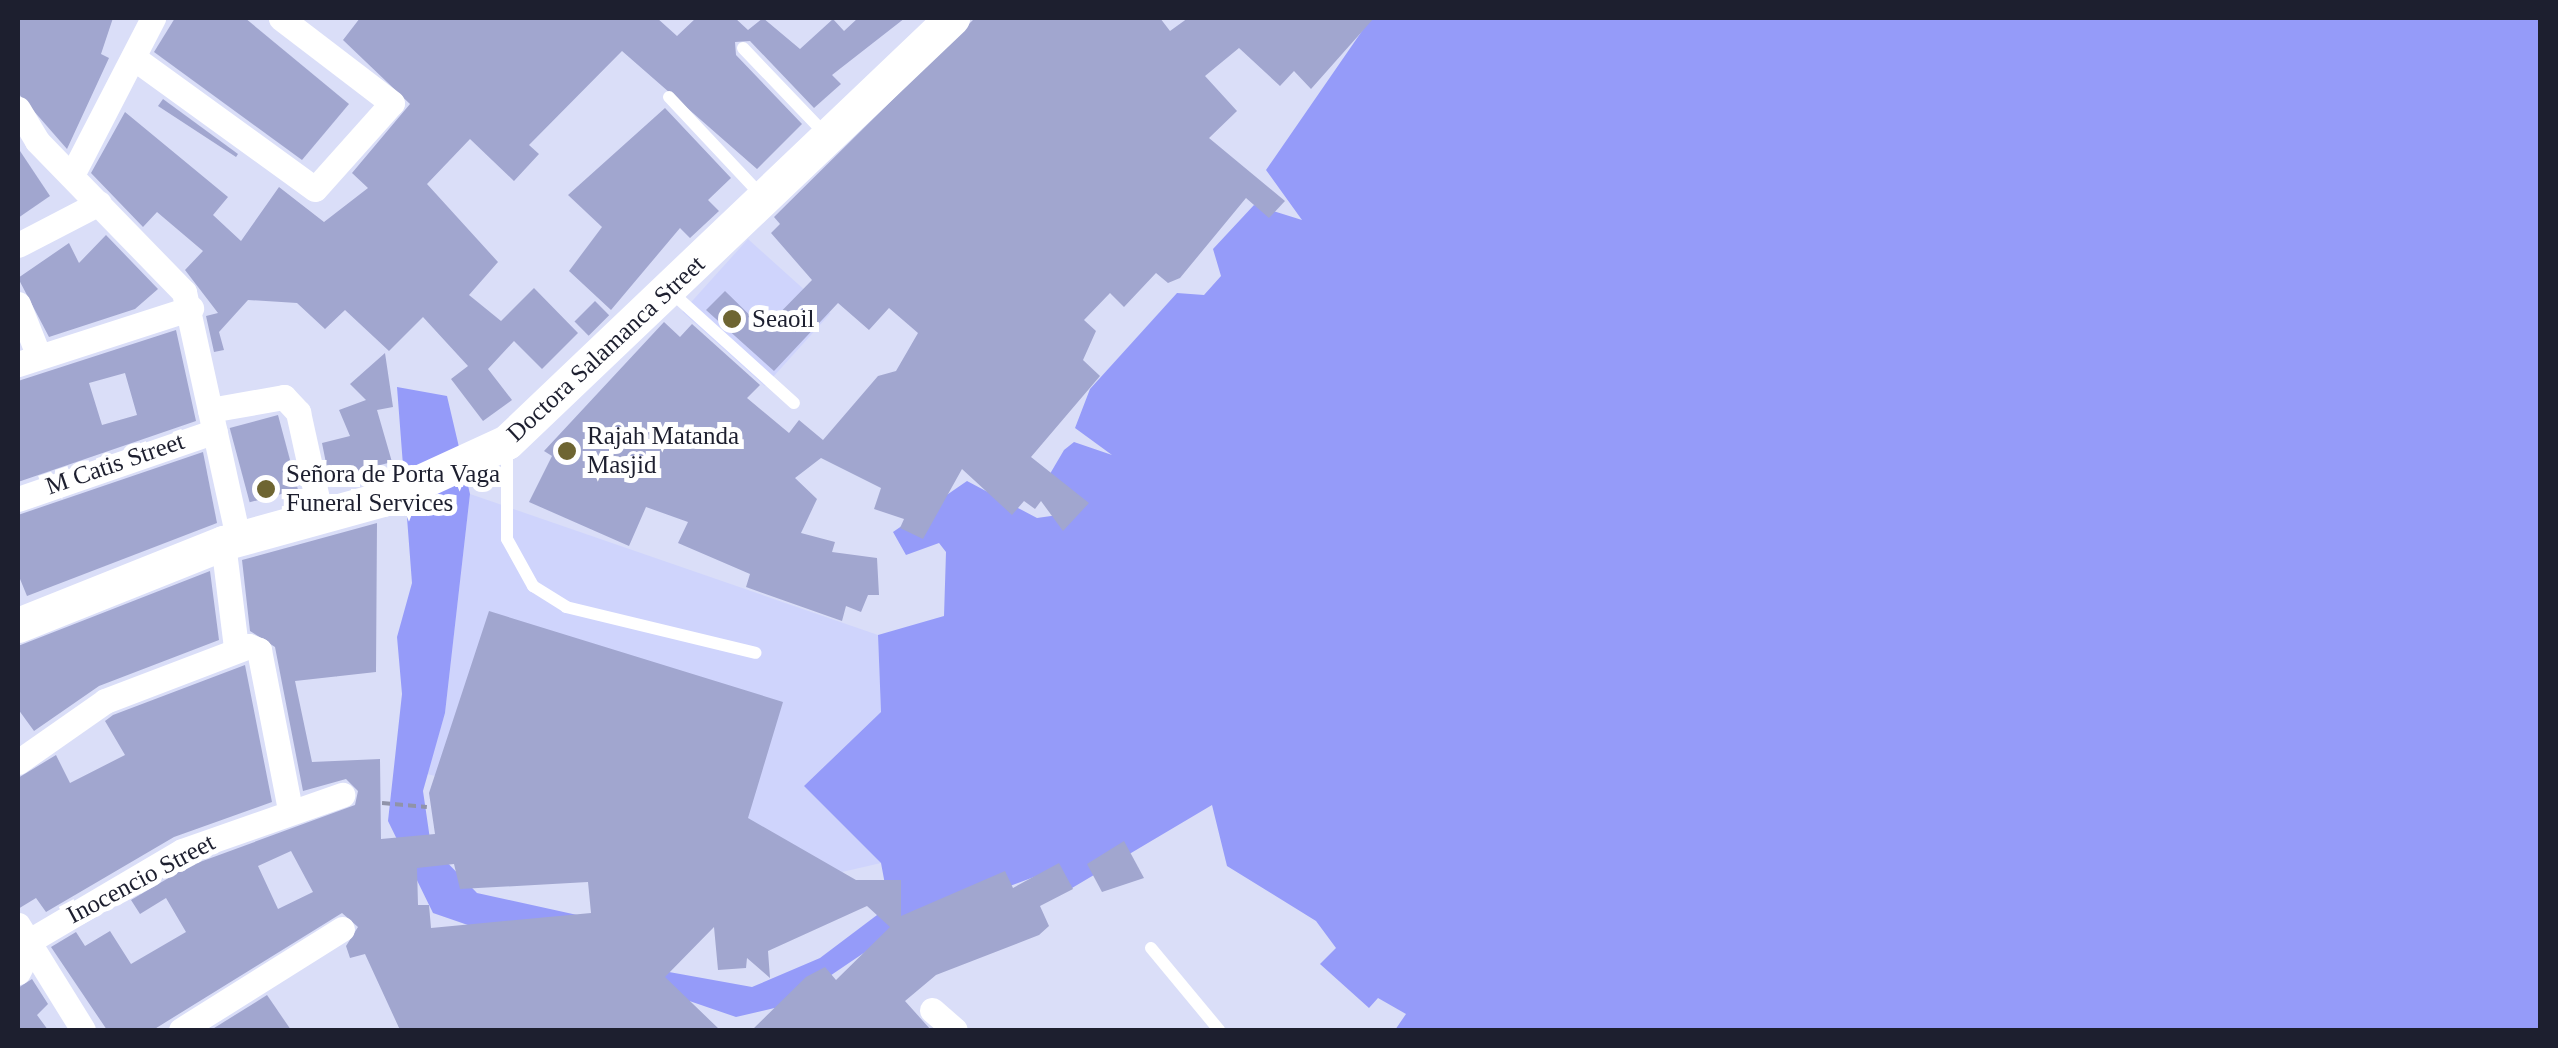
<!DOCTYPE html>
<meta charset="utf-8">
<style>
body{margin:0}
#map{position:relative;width:2558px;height:1048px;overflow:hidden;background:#dadef8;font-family:"Times New Roman",serif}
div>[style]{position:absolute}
.built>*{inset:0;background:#cfd4fc;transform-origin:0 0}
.water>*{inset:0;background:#959bf9}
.building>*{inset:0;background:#a1a6cf;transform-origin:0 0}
.path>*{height:4px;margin-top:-2px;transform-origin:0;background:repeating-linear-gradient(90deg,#9093a9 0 8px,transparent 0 13px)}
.lane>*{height:12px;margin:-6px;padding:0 6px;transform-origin:6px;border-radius:6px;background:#fff}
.street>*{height:25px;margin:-12.5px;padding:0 12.5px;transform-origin:12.5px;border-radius:12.5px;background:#fff}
.secondary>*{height:35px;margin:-17.5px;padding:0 17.5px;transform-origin:17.5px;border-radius:17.5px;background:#fff}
.dots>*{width:28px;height:28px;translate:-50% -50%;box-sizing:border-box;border:5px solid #fff;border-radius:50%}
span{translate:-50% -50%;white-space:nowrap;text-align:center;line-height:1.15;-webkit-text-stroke:10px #fff;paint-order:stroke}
.poi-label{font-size:25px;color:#1d1f2f}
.left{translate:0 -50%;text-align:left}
.street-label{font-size:25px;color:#1d1f2f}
.frame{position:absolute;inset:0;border:20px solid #1d1f2f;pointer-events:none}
</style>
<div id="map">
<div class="built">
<div style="left:748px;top:239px;width:111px;height:98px;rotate:42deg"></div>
<div style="clip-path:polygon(470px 494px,878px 635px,881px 712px,804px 786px,881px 863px,842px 872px,427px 774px,445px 713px)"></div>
</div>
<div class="water">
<div style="clip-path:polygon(1371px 18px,2540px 18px,2540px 1030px,1395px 1030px,1406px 1014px,1378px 998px,1369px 1008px,1320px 964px,1336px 948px,1316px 921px,1227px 866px,1212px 805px,1072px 888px,1050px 871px,905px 925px,787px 1005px,736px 1017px,433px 913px,388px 821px,402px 694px,397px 637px,412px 583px,397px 387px,447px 396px,470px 494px,445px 713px,423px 791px,431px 846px,477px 893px,600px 920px,669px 972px,752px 987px,820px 958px,889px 906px,881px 863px,804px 786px,881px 712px,878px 635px,944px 616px,946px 552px,939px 543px,906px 555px,893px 532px,967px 481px,1037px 518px,1058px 515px,1044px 484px,1064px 450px,1074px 442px,1112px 455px,1075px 428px,1090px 389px,1177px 293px,1204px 295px,1221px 276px,1213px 249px,1254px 205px,1302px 220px,1266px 170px)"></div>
</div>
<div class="building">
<div style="clip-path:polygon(18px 18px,113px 18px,101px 54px,109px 58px,67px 149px,18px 93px)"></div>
<div style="clip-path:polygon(175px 18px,245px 18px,349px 104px,302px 160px,154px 52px)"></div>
<div style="clip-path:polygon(360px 18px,657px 18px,677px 36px,696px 18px,735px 18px,748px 30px,763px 18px,800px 49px,833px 19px,844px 31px,858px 18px,905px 18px,832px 75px,841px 84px,814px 108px,750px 41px,735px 42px,736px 55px,802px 124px,757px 169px,622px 51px,529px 145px,539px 154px,514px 181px,470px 139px,427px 184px,498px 262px,469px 295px,501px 321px,534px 288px,578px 333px,542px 369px,514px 341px,488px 369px,512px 400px,483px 421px,451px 379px,468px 366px,423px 317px,389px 351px,345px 310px,325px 329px,297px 303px,248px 300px,219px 332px,224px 350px,214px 352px,206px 316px,218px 313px,185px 270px,203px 251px,157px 212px,143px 227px,91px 173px,125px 112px,228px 197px,213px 215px,241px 241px,279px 187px,324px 222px,368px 188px,352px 173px,410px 104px,343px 40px)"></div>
<div style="clip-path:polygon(975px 18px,1160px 18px,1170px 31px,1188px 18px,1374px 18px,1311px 89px,1294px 71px,1280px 86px,1239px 48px,1205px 76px,1237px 111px,1209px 138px,1285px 201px,1269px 218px,1246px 198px,1180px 278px,1168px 283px,1156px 273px,1124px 307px,1110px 293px,1084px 320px,1096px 331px,1083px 360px,1100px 376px,1031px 457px,1089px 503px,1063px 531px,1041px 501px,1035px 509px,1024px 501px,1012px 515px,962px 469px,923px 539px,900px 528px,904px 519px,874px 509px,881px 488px,821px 458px,795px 478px,817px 499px,801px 533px,835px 542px,832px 552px,877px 558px,879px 595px,868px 595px,861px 612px,846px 606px,842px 621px,746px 587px,750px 574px,678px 543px,688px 522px,646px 507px,629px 546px,529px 502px,552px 456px,544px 451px,664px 322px,680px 337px,692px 324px,760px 385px,747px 398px,789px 433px,799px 420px,823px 440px,878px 376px,896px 371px,918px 333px,889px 308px,869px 330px,838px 303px,774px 371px,706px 310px,725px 291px,764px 329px,812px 280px,771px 233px,780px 224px,774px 217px)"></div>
<div style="clip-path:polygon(163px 99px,238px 154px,236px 157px,158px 106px)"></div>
<div style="clip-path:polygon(665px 108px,731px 178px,708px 200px,719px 211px,690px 238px,680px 228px,611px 310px,569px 271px,602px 227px,568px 195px)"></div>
<div style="clip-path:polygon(18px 148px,50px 196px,18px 218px)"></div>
<div style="clip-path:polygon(106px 235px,158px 289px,135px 309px,49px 337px,18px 278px,69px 243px,79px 263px)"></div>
<div style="left:595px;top:301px;width:20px;height:29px;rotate:45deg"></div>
<div style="clip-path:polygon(evenodd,176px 330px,196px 421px,18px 482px,18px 381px,176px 330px,125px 373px,137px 415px,102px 425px,89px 383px,125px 373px)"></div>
<div style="clip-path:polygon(385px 353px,393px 407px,377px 410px,392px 462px,329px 478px,322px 443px,350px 436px,339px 410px,366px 400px,350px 384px)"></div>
<div style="left:278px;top:415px;width:77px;height:50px;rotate:75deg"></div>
<div style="clip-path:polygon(203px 452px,217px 523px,27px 596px,18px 574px,18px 515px)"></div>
<div style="clip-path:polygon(evenodd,377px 523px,376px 672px,295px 681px,312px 762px,380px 759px,381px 839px,435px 834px,429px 793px,489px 611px,783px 702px,748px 818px,856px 880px,901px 880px,901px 916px,1005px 871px,1013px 888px,1059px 863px,1073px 889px,1040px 906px,1049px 926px,1039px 935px,936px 975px,905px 1001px,931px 1030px,752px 1030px,806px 977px,825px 967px,836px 980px,890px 927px,867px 906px,768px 951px,770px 978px,747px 958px,746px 968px,718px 970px,714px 927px,665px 977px,720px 1030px,400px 1030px,365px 954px,350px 958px,346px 946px,358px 927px,342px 913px,153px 1030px,107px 1030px,51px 947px,76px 932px,85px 946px,110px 931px,131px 964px,186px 932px,166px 898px,140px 914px,131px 900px,189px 866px,355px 805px,358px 791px,346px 779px,303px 791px,275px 647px,250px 631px,242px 560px,377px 523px,291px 851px,313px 892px,278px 909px,258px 866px,291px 851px,377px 523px,454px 864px,460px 889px,588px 882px,591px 913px,431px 928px,429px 905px,418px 905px,417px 868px,454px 864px)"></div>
<div style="clip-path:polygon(210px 571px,219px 640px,99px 686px,34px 731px,18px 709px,18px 646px)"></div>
<div style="clip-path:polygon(245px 665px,272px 802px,174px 837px,46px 912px,36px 898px,18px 909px,18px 778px,56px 755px,70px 783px,125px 755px,105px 721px,113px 715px)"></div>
<div style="clip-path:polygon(1124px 841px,1144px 878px,1102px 892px,1087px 864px)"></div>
<div style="clip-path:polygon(32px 979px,48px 1004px,37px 1015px,48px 1030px,18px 1030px,18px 988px)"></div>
<div style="clip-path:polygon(267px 995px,291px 1030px,211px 1030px)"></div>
</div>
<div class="path">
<div style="left:382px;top:803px;width:45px;rotate:5.1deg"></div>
</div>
<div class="lane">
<div style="left:743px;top:48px;width:122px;rotate:46.3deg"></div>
<div style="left:669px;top:97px;width:137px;rotate:46.8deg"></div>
<div style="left:670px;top:291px;width:167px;rotate:42.1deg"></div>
<div style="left:507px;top:445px;width:94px;rotate:90deg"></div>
<div style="left:507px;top:539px;width:54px;rotate:61deg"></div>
<div style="left:533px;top:586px;width:39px;rotate:32deg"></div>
<div style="left:566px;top:607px;width:195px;rotate:13.6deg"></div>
<div style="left:1151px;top:948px;width:107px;rotate:50.3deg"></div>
</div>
<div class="street">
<div style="left:134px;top:58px;width:223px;rotate:35.9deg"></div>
<div style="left:315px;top:189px;width:115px;rotate:-48.2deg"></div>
<div style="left:392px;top:103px;width:140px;rotate:-142.6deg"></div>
<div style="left:18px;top:109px;width:37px;rotate:59deg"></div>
<div style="left:37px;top:141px;width:211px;rotate:45.8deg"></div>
<div style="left:184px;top:292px;width:252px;rotate:77.6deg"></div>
<div style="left:72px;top:175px;width:177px;rotate:-62.7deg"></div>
<div style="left:18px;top:245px;width:91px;rotate:-27.4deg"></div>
<div style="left:18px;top:304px;width:54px;rotate:68.2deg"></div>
<div style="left:18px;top:364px;width:182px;rotate:-17.9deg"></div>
<div style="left:210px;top:410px;width:75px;rotate:-10deg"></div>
<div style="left:284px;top:397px;width:21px;rotate:47deg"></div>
<div style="left:298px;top:412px;width:107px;rotate:77.6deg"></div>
<div style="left:18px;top:499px;width:208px;rotate:-19deg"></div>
<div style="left:223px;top:543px;width:105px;rotate:82.9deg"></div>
<div style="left:18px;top:762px;width:106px;rotate:-35deg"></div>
<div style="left:105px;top:701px;width:154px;rotate:-20.9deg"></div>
<div style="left:249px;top:646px;width:11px;rotate:22deg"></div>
<div style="left:259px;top:650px;width:162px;rotate:79deg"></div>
<div style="left:18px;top:925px;width:123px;rotate:58.2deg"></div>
<div style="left:18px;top:972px;width:39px;rotate:-63deg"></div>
<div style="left:36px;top:937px;width:169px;rotate:-30.5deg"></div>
<div style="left:182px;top:851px;width:170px;rotate:-19.3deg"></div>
<div style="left:932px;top:1010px;width:30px;rotate:41deg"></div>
<div style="left:181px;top:1030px;width:190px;rotate:-32.1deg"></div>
</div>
<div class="secondary">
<div style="left:18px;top:625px;width:221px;rotate:-21.8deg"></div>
<div style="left:223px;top:543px;width:166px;rotate:-15.4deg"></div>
<div style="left:383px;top:499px;width:136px;rotate:-24.7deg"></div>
<div style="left:507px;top:442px;width:615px;rotate:-43.62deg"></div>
</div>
<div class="dots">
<div style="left:732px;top:319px;background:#6e6532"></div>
<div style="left:567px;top:451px;background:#6e6532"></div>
<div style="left:266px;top:489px;background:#6e6532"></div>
</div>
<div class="poi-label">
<span class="left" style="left:752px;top:319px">Seaoil</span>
<span class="left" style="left:587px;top:451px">Rajah Matanda<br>Masjid</span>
<span class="left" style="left:286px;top:489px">Señora de Porta Vaga<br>Funeral Services</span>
</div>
<div class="street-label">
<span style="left:606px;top:349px;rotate:-43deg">Doctora Salamanca Street</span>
<span style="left:115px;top:464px;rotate:-19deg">M Catis Street</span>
<span style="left:141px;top:879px;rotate:-28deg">Inocencio Street</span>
</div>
<div class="frame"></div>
</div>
